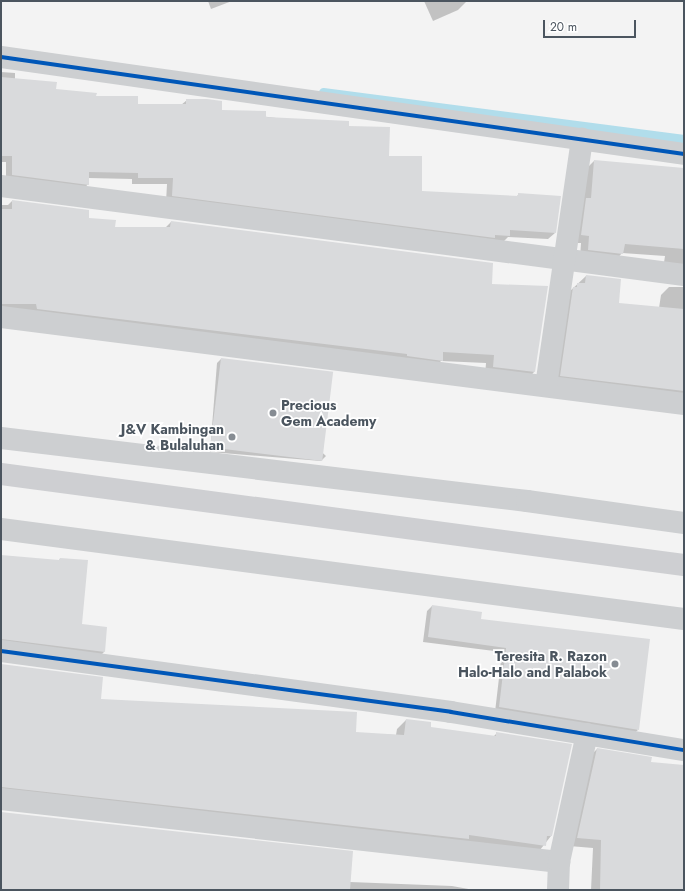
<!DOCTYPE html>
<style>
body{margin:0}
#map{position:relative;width:685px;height:891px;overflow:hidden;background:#f3f3f3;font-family:Jost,sans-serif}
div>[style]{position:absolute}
.shadow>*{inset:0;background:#0003}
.stream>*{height:9px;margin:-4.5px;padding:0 4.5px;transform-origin:4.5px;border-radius:4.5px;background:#b1ddeb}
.building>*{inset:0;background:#d9dadc;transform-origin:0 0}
.street>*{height:22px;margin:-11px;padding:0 11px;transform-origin:11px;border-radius:11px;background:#cdcfd1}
.secondary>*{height:22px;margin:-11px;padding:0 11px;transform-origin:11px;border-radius:11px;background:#cecfd2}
.cycleway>*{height:4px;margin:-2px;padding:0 2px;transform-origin:2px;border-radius:2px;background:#0057b8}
.dots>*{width:11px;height:11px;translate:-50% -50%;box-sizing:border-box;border:2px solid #fff;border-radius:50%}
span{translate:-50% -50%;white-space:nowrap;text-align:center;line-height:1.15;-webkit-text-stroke:3.5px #fff;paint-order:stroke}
.poi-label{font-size:14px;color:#4b555f;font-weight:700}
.left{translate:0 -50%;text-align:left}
.right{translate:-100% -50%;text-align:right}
.frame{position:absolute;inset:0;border:2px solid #4b555f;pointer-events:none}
.scale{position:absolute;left:543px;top:20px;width:93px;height:18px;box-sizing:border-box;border:2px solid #4b555f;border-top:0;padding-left:5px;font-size:12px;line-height:14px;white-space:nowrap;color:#4b555f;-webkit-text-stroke:3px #fff;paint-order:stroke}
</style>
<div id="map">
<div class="shadow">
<div style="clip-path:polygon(208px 1px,232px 1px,211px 9px)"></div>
<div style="clip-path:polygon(424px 1px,467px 1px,458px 10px,433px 21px)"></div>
<div style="clip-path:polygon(1px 72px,15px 73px,15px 80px,55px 90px,137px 105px,181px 105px,187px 100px,221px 111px,348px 127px,388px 157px,421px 192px,516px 197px,519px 194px,555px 233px,548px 239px,508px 237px,503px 242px,166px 202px,167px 184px,132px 184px,132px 179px,88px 178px,88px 184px,82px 191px,6px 181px,6px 162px,1px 162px)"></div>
<div style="clip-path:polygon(594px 161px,684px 169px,684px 275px,663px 269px,665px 256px,622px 253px,614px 262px,580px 258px,581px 243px,573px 243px,586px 169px)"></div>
<div style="clip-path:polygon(12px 201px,88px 219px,114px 228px,165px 228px,171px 222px,491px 285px,547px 287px,534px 372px,526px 381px,485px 376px,486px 363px,441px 361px,433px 369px,1px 312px,1px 205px,8px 205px)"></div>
<div style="clip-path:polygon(586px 276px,618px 304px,659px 308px,661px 295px,669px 287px,684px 287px,684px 403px,552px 384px,569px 292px)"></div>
<div style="clip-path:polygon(221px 359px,326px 456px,321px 461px,210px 452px,217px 363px)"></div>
<div style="clip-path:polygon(1px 556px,58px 561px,60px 559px,81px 625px,106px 628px,104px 652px,95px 661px,1px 648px)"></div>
<div style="clip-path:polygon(432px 606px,480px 620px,638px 730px,633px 734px,495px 712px,502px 652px,423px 642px,427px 611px)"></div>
<div style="clip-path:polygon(1px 665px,100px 700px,355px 733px,396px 735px,397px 729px,406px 720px,430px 728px,493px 737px,497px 733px,551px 836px,536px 855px,1px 796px)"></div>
<div style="clip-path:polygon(597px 749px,650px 763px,684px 766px,684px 890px,591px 890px,593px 848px,569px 846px,588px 758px)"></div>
<div style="clip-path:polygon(1px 813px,350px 882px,452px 886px,474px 890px,1px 890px)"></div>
</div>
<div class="stream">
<div style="left:323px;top:92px;width:364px;rotate:7.4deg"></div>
</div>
<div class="building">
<div style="clip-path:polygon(1px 77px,57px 82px,56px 89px,97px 93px,96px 96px,138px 96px,138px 104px,186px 104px,186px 99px,207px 99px,222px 101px,222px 110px,266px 111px,266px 117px,349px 121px,349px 126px,390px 127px,389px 156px,422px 156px,422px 191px,518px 196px,518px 193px,561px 196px,556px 233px,510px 230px,510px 236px,495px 235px,495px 238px,172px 196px,173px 178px,138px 178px,138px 173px,89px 172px,89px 185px,12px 175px,12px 156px,1px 156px)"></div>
<div style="clip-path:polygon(594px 160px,684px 168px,684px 249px,625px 244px,623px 254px,588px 250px,589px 236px,581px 235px,586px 198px,591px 198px)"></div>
<div style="clip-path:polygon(12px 200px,89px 210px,89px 218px,116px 220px,115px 227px,170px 227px,171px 221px,493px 263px,492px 284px,548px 286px,535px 372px,493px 367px,494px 355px,443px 352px,443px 361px,407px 356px,407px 354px,37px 309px,36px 304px,1px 304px,1px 209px,12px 209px)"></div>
<div style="clip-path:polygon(586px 275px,621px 279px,619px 303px,684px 309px,684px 391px,560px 376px,573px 287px,577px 287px,577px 283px,585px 283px)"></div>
<div style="left:221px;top:358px;width:113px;height:90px;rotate:7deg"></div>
<div style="clip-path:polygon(1px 555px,59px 560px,60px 558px,88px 560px,82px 624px,107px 627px,105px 652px,1px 639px)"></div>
<div style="clip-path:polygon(432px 605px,482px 612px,481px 619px,650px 639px,639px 730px,499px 707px,506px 648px,428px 637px)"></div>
<div style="clip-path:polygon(1px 664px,103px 677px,101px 699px,357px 712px,356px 732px,404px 735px,406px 719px,431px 722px,431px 727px,496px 736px,496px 732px,572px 744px,552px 836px,547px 836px,546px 846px,469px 835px,469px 839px,1px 787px)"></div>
<div style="clip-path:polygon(597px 748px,652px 757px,651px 762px,684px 765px,684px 890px,600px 890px,601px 840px,577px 838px)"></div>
<div style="clip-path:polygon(1px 812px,353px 851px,350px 890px,1px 890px)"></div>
</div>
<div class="street">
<div style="left:1px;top:57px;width:690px;rotate:8.08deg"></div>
<div style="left:1px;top:186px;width:689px;rotate:7.42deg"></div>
<div style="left:1px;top:317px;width:689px;rotate:7.26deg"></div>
<div style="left:546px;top:386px;width:250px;rotate:-81.7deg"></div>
<div style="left:1px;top:438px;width:530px;rotate:6.83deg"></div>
<div style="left:527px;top:501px;width:159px;rotate:8deg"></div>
<div style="left:1px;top:529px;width:689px;rotate:7.51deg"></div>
<div style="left:1px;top:651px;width:454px;rotate:7.7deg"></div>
<div style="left:451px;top:712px;width:236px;rotate:9.3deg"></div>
<div style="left:1px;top:799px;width:562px;rotate:6.44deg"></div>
<div style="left:558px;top:890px;width:28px;rotate:-88deg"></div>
<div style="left:559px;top:862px;width:131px;rotate:-77.7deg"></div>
</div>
<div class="secondary">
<div style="left:1px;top:474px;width:689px;rotate:7.59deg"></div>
</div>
<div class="cycleway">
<div style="left:1px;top:57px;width:690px;rotate:8.08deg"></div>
<div style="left:1px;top:651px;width:454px;rotate:7.7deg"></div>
<div style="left:451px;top:712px;width:236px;rotate:9.3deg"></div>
</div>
<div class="dots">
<div style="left:273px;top:413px;background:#868c93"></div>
<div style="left:232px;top:437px;background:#868c93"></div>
<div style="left:615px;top:664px;background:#868c93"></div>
</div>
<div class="poi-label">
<span class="left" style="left:281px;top:413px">Precious<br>Gem Academy</span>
<span class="right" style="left:224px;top:437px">J&amp;V Kambingan<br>&amp; Bulaluhan</span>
<span class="right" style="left:607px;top:664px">Teresita R. Razon<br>Halo-Halo and Palabok</span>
</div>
<div class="frame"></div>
<div class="scale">20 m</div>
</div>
